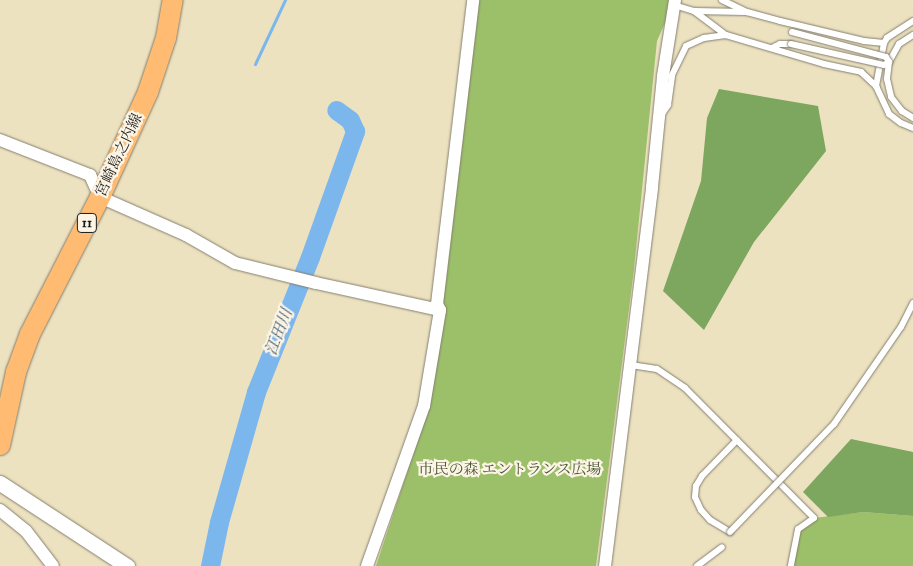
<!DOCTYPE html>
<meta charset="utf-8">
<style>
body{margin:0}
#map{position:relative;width:913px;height:566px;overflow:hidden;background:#ece2c0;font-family:"IM FELL DW Pica","Noto Serif JP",serif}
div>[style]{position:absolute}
.green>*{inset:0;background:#9cc06a}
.forest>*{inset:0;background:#7da65e}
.stream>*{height:3px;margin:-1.5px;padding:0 1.5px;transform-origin:1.5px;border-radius:1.5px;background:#7bb7ed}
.river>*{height:19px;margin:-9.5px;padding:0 9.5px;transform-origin:9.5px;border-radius:9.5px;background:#7bb7ed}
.roads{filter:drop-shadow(0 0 1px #847f6e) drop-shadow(0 0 1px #847f6e)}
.service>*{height:6px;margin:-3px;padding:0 3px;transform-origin:3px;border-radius:3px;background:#fff}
.minor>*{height:12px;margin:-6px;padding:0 6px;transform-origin:6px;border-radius:6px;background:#fff}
.tertiary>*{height:15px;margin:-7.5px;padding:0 7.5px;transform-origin:7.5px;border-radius:7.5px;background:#fff}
.primary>*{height:20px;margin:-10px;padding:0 10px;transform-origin:10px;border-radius:10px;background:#febb71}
.bridges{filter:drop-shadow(0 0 1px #847f6e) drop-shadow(0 0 1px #847f6e)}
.service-bridge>*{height:6px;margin:-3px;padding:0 3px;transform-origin:3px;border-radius:3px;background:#fff}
span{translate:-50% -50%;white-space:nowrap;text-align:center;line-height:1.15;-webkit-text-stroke:4.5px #fcf5e5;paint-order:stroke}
.shield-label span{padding:1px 4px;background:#fcf5e5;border:1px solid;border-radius:4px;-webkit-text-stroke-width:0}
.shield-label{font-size:14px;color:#1c1c1c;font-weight:700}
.street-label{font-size:15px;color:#1c1c1c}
.park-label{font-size:15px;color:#495537}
.water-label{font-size:16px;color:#425a70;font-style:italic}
</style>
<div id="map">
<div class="green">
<div style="clip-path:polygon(473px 0,675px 0,657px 41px,634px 269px,596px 566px,376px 566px,429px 407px)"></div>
<div style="clip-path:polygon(863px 512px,913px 516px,913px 566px,791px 566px,798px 529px,814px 518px)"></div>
</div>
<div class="forest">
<div style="clip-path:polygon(719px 89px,818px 106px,826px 151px,754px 242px,704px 330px,663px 291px,701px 181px,707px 118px)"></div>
<div style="clip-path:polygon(851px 439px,913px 452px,913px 516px,863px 512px,828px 517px,803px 492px)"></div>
</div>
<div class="stream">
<div style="left:255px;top:64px;width:71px;rotate:-64.9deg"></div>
</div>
<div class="river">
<div style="left:210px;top:566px;width:45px;rotate:-78.4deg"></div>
<div style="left:219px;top:522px;width:135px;rotate:-74.1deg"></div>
<div style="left:256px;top:392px;width:145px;rotate:-68.2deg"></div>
<div style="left:310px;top:257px;width:134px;rotate:-70.3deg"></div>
<div style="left:355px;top:131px;width:12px;rotate:-114deg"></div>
<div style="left:350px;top:120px;width:17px;rotate:-144deg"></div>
</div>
<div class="roads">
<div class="service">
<div style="left:722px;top:0;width:28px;rotate:26deg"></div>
<div style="left:747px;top:12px;width:34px;rotate:15deg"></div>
<div style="left:780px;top:21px;width:86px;rotate:13.4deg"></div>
<div style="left:864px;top:41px;width:20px;rotate:6deg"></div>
<div style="left:674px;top:5px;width:21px;rotate:17deg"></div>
<div style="left:694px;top:11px;width:40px;rotate:37deg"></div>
<div style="left:695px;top:11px;width:50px;rotate:1.1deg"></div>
<div style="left:913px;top:21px;width:31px;rotate:147deg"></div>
<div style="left:887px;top:38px;width:6px;rotate:121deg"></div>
<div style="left:884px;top:43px;width:44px;rotate:100.5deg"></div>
<div style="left:876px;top:86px;width:31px;rotate:65deg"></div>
<div style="left:889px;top:114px;width:15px;rotate:37deg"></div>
<div style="left:901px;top:123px;width:13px;rotate:23deg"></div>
<div style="left:772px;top:48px;width:9px;rotate:-27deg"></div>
<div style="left:780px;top:44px;width:11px"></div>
<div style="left:889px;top:62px;width:21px;rotate:-61deg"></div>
<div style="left:899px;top:44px;width:17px;rotate:-33deg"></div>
<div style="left:662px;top:114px;width:11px;rotate:-56deg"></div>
<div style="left:668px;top:105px;width:30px;rotate:-82deg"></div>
<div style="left:672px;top:75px;width:32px;rotate:-64deg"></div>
<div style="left:686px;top:46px;width:20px;rotate:-24deg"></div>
<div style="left:704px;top:38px;width:22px;rotate:-8deg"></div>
<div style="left:726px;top:35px;width:102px;rotate:16.5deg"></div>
<div style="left:824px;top:64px;width:38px;rotate:12deg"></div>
<div style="left:861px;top:72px;width:21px;rotate:43deg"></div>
<div style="left:631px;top:365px;width:26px;rotate:9deg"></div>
<div style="left:657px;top:369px;width:34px;rotate:34deg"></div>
<div style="left:685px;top:388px;width:183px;rotate:45.2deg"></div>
<div style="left:814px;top:518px;width:19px;rotate:145deg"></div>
<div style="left:798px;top:529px;width:38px;rotate:101deg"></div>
<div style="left:730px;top:532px;width:23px;rotate:-149deg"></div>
<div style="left:710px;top:520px;width:13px;rotate:-132deg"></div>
<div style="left:701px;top:510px;width:14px;rotate:-115deg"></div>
<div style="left:695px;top:497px;width:11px;rotate:-85deg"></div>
<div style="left:696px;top:486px;width:12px;rotate:-59deg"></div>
<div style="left:702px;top:476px;width:50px;rotate:-45.8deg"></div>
<div style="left:697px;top:566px;width:31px;rotate:-37deg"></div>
</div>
<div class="minor">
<div style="left:0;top:140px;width:97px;rotate:21.3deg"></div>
<div style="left:90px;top:175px;width:24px;rotate:66deg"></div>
<div style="left:100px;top:197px;width:94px;rotate:23.8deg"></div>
<div style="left:186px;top:235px;width:56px;rotate:29.7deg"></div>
<div style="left:235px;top:263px;width:83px;rotate:13.9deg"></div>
<div style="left:316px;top:283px;width:127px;rotate:12.3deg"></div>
<div style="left:0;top:510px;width:33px;rotate:39deg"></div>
<div style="left:26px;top:531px;width:44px;rotate:52.4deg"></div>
<div style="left:367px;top:566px;width:170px;rotate:-70.4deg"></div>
<div style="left:424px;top:406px;width:97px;rotate:-80.5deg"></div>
<div style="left:440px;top:310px;width:7px;rotate:-117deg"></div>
<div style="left:437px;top:304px;width:306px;rotate:-83.2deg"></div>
<div style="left:605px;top:566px;width:382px;rotate:-82.9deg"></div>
<div style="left:652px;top:187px;width:112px;rotate:-84.3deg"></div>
<div style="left:663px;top:76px;width:77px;rotate:-81deg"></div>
</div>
<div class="tertiary">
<div style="left:0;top:483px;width:152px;rotate:33.2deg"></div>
</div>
<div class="primary">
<div style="left:0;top:445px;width:75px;rotate:-77.6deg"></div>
<div style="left:16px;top:372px;width:40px;rotate:-69.8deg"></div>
<div style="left:30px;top:334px;width:154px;rotate:-62.9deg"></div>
<div style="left:100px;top:197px;width:115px;rotate:-65.4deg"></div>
<div style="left:148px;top:92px;width:57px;rotate:-71.6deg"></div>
<div style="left:166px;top:38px;width:39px;rotate:-80deg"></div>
</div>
</div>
<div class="bridges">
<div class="service-bridge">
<div style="left:792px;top:32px;width:97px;rotate:14.9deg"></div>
<div style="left:886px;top:57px;width:6px;rotate:59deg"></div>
<div style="left:791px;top:44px;width:95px;rotate:12.7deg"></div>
<div style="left:884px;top:65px;width:6px;rotate:-31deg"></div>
<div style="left:889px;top:62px;width:17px;rotate:97deg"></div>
<div style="left:887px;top:79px;width:18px;rotate:77deg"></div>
<div style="left:891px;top:97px;width:18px;rotate:52deg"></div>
<div style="left:902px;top:111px;width:13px;rotate:32deg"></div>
<div style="left:730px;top:532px;width:150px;rotate:-46.1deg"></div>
<div style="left:834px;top:424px;width:118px;rotate:-55.4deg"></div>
<div style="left:901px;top:327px;width:27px;rotate:-63deg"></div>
</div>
</div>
<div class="shield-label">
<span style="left:87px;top:223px">11</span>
</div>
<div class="street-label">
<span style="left:119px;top:155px;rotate:-65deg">宮崎島之内線</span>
</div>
<div class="park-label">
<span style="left:510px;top:470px">市民の森 エントランス広場</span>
</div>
<div class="water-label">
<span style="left:279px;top:332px;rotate:-69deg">江田川</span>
</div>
</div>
